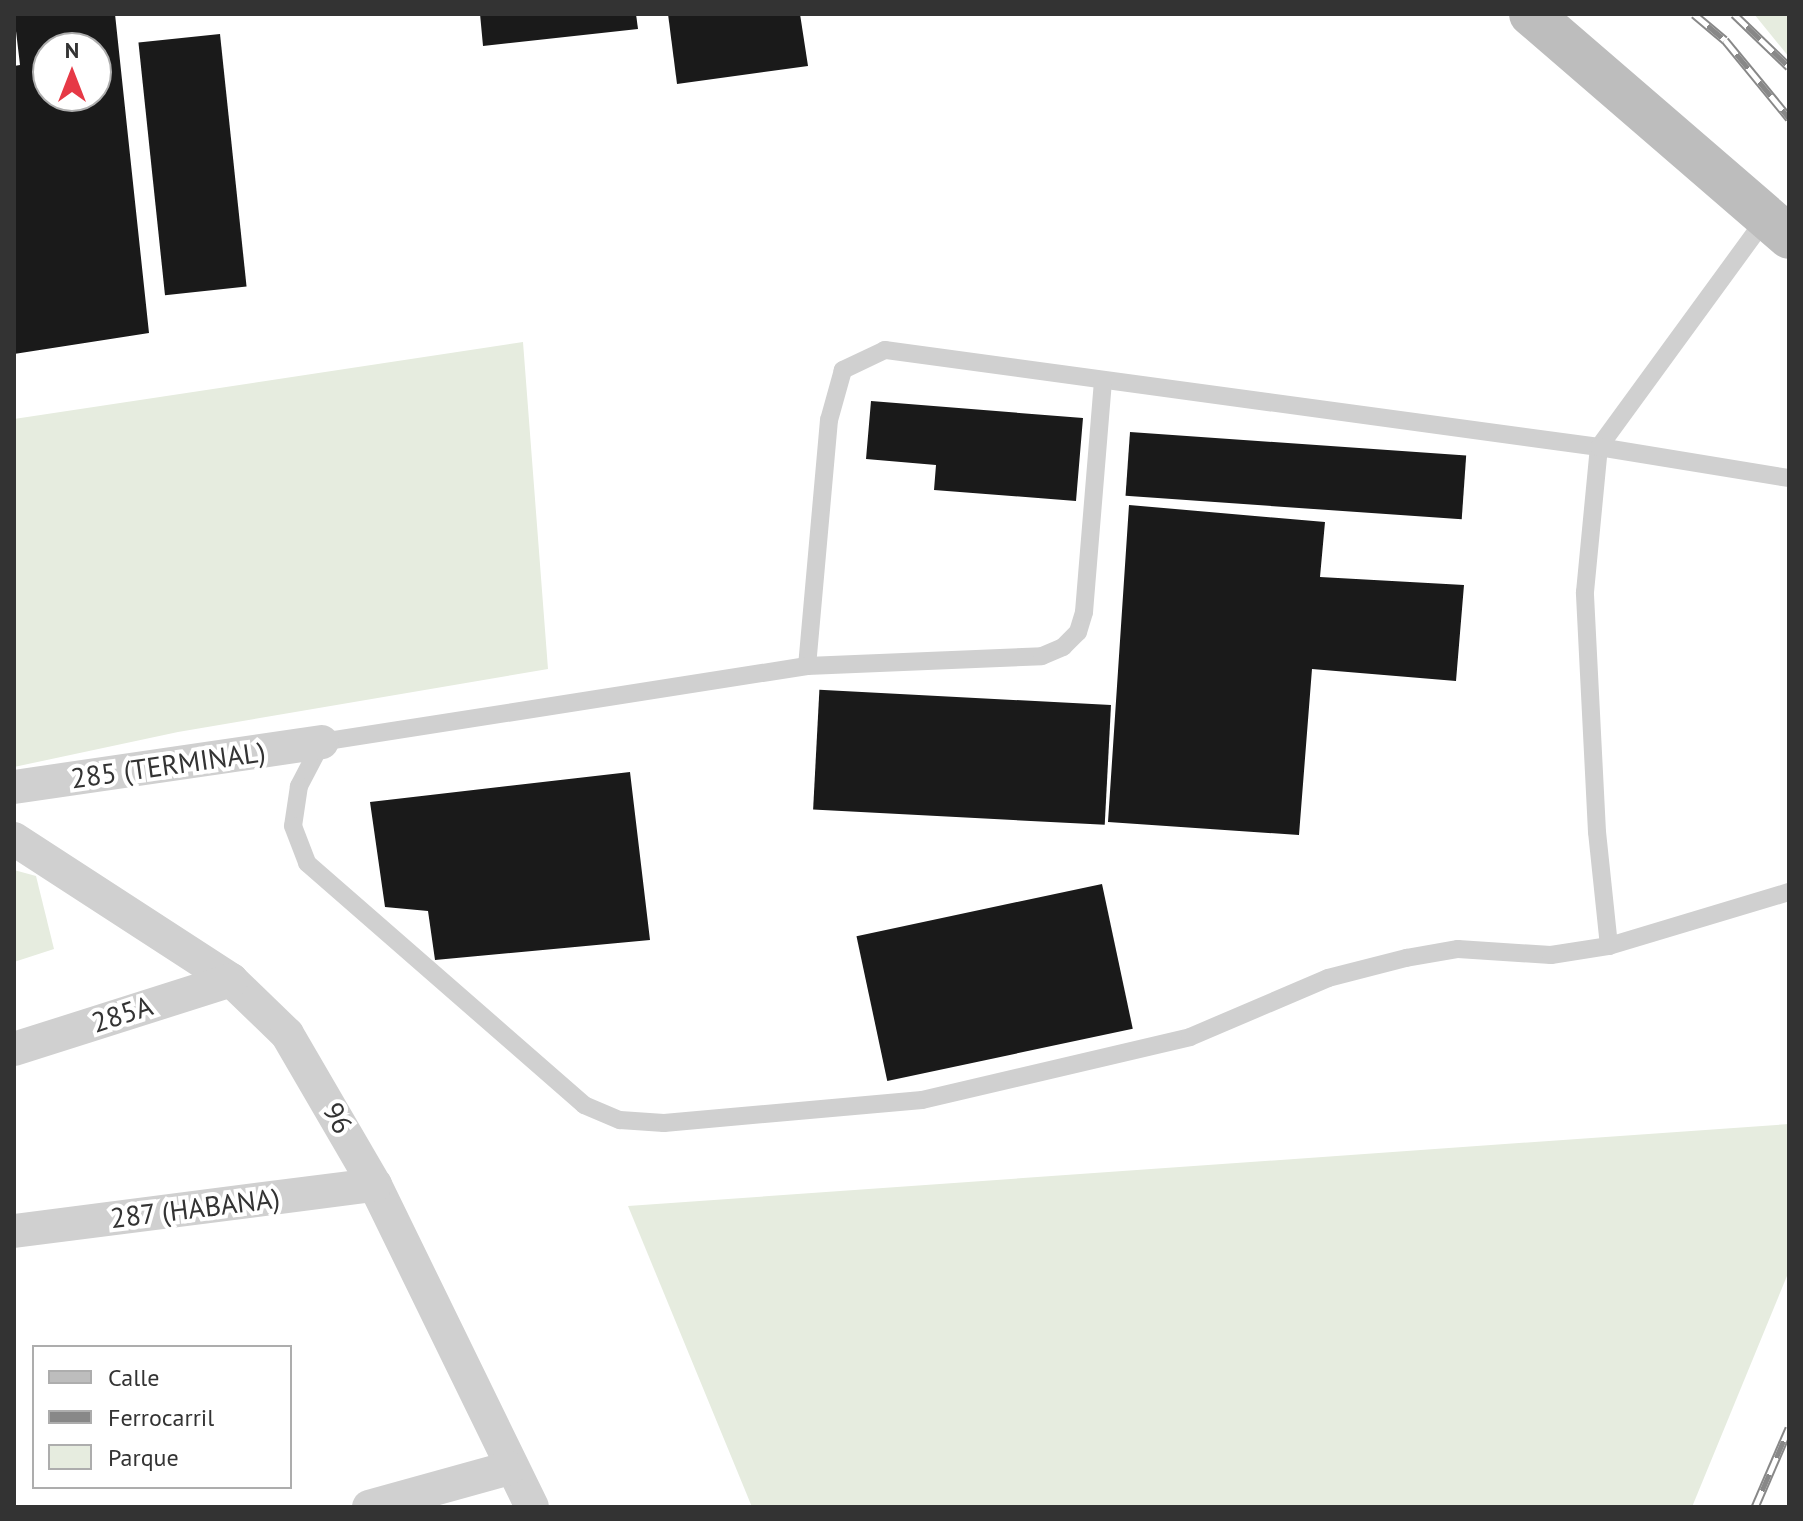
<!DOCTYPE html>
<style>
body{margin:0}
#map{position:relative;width:1803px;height:1521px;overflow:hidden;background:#fff;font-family:"PT Sans",sans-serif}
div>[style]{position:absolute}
.green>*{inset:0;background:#e6ecdf}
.building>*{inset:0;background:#1a1a1a;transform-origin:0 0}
.lane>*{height:18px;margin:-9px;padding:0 9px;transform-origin:9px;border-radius:9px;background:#d0d0d0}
.street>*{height:34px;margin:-17px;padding:0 17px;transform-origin:17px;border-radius:17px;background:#d0d0d0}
.secondary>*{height:44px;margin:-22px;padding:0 22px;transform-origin:22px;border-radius:22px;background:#bdbdbd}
.rail>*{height:9px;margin-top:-4.5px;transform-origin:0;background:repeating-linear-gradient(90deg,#fff 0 18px,#888 0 36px);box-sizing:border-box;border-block:2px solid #888}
span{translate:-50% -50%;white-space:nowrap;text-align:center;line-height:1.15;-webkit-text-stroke:8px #fff;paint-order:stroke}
.street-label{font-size:28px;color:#333}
.frame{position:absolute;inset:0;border:16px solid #333;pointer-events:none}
.legend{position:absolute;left:32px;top:1345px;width:260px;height:144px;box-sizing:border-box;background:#fff;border:2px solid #adadad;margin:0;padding:10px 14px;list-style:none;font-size:24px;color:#333}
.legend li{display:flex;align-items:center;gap:16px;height:40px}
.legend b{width:40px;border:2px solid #adadad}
.north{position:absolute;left:32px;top:32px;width:80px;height:80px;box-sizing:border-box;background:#fff;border:2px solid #adadad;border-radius:50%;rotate:0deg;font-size:22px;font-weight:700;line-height:32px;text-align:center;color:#333}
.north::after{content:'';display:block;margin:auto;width:28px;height:36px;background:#e63946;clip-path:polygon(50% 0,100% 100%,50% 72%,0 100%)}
</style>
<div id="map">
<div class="green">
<div style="clip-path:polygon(1754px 14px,1789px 14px,1789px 57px)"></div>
<div style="clip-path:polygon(523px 342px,548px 669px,178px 732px,14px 767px,14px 419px)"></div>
<div style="clip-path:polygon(14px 870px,36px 876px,54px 949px,14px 962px)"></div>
<div style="clip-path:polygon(1789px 1124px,1789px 1271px,1692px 1507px,752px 1507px,628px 1206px)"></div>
</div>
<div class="building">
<div style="clip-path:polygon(evenodd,14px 14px,115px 14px,149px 333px,14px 354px,14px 66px,20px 65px,14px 14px,48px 48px,96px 48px,96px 96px,48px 96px,48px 48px)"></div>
<div style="clip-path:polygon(480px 14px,636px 14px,638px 29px,483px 46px)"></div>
<div style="clip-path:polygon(668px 14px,800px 14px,808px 66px,677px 84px)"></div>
<div style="left:220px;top:34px;width:254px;height:82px;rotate:84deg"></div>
<div style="clip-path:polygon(871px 401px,1083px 418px,1076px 501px,934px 490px,936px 465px,866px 459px)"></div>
<div style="left:1130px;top:432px;width:337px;height:64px;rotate:4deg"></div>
<div style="clip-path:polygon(1129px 505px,1325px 522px,1320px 577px,1464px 585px,1456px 681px,1312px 669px,1299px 835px,1108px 822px)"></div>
<div style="left:1111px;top:705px;width:120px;height:292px;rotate:93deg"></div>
<div style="clip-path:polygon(630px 772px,650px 940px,435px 960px,428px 911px,385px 907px,370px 802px)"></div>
<div style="left:1102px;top:884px;width:148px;height:251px;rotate:78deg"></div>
</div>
<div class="lane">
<div style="left:1766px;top:218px;width:283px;rotate:126.1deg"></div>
<div style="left:1599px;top:447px;width:721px;rotate:-172.26deg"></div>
<div style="left:885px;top:350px;width:47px;rotate:154.5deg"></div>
<div style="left:843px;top:370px;width:52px;rotate:105.6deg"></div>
<div style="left:829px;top:420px;width:247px;rotate:95.1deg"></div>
<div style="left:807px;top:666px;width:491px;rotate:171.1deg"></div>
<div style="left:322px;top:742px;width:50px;rotate:117.6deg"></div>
<div style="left:299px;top:786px;width:40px;rotate:98.5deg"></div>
<div style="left:293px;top:826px;width:40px;rotate:69deg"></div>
<div style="left:307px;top:863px;width:368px;rotate:41.1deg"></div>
<div style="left:584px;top:1105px;width:39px;rotate:23deg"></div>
<div style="left:620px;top:1120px;width:44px;rotate:3.9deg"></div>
<div style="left:664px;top:1123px;width:259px;rotate:-5.1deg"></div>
<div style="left:922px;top:1100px;width:275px;rotate:-13.2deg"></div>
<div style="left:1190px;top:1037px;width:150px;rotate:-23.1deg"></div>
<div style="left:1328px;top:978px;width:81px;rotate:-14.4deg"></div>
<div style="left:1406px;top:958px;width:53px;rotate:-9.8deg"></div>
<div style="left:1458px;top:949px;width:93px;rotate:3.7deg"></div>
<div style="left:1551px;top:955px;width:59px;rotate:-8.8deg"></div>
<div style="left:1609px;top:946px;width:188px;rotate:-16.7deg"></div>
<div style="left:807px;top:666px;width:235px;rotate:-2.4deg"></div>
<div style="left:1042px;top:656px;width:23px;rotate:-23deg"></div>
<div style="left:1063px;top:647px;width:21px;rotate:-45deg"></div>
<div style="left:1078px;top:632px;width:21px;rotate:-73deg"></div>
<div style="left:1084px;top:612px;width:232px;rotate:-85.3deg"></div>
<div style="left:1609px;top:946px;width:115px;rotate:-96deg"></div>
<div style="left:1597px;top:832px;width:240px;rotate:-92.9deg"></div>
<div style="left:1585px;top:592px;width:146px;rotate:-84.5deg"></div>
<div style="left:1599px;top:447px;width:193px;rotate:9.3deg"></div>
</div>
<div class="street">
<div style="left:14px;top:787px;width:311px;rotate:-8.3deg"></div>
<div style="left:14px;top:839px;width:259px;rotate:33deg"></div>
<div style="left:231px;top:980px;width:78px;rotate:44deg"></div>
<div style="left:287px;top:1034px;width:175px;rotate:59.8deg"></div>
<div style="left:375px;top:1185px;width:358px;rotate:64deg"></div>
<div style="left:14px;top:1049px;width:228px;rotate:-17.6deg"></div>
<div style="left:14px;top:1231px;width:364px;rotate:-7.3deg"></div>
<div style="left:369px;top:1507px;width:146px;rotate:-15.5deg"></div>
</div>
<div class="secondary">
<div style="left:1531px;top:14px;width:341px;rotate:40.8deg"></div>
</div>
<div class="rail">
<div style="left:1694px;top:14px;width:40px;rotate:40deg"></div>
<div style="left:1725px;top:40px;width:101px;rotate:50.6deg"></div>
<div style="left:1734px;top:14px;width:76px;rotate:43.9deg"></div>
<div style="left:1755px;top:1507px;width:86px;rotate:-66.7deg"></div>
</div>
<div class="street-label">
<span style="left:168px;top:765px;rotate:-8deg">285 (TERMINAL)</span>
<span style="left:122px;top:1014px;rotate:-18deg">285A</span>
<span style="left:338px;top:1118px;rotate:61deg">96</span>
<span style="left:195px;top:1208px;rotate:-7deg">287 (HABANA)</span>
</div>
<div class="frame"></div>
<ul class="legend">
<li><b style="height:10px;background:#bdbdbd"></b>Calle</li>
<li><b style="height:10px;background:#888"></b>Ferrocarril</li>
<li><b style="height:22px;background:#e6ecdf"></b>Parque</li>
</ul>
<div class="north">N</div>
</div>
